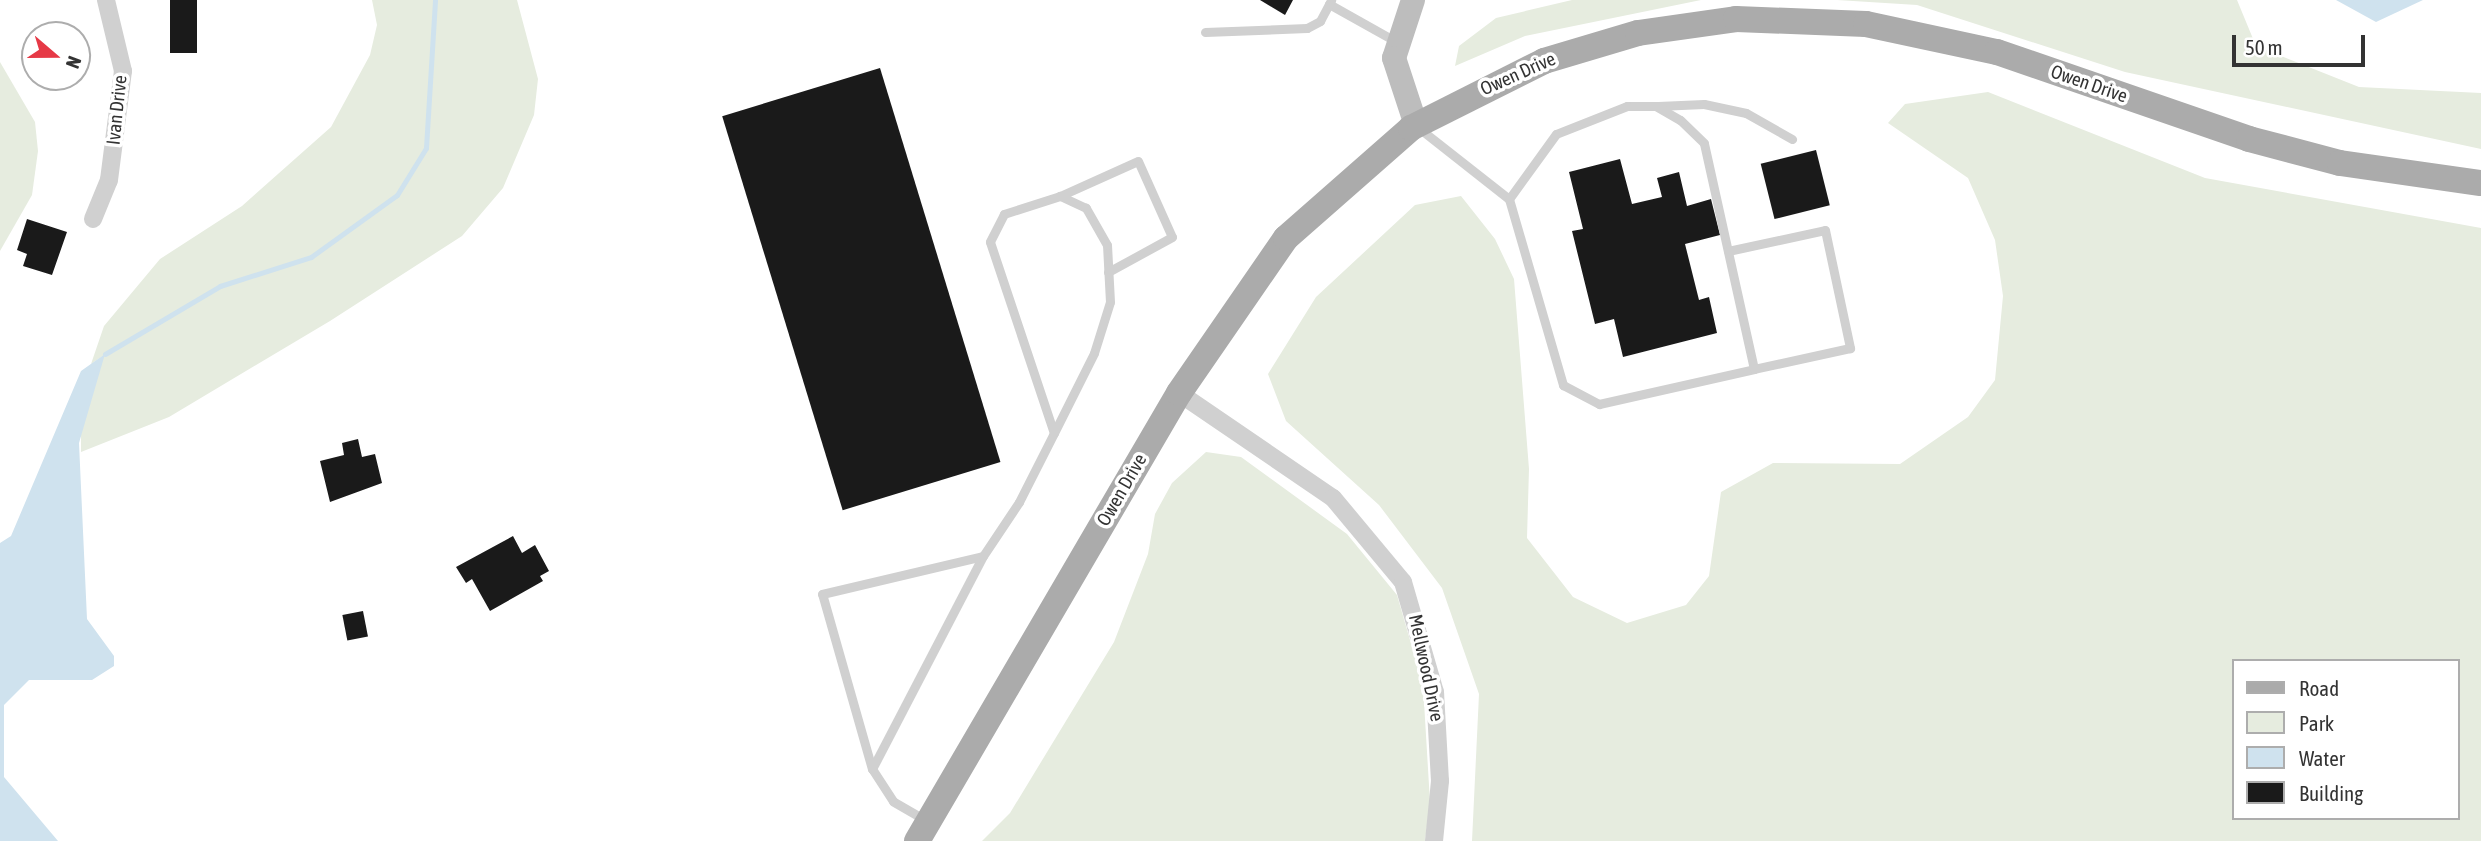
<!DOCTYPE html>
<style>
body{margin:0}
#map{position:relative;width:2481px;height:841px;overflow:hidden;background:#fff;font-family:"Asap Condensed",sans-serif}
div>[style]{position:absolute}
.green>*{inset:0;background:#e6ecdf}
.water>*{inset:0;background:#cfe2ee}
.stream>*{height:5px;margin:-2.5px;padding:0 2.5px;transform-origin:2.5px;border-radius:2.5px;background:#cfe2ee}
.building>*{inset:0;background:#1a1a1a;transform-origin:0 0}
.lane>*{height:9px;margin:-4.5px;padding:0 4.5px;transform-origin:4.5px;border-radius:4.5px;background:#d0d0d0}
.street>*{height:18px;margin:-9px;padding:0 9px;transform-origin:9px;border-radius:9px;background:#d0d0d0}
.secondary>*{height:24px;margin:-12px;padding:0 12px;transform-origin:12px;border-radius:12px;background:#bdbdbd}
.primary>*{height:26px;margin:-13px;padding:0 13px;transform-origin:13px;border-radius:13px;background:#ababab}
span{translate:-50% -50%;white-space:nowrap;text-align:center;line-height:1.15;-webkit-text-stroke:7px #fff;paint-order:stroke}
.street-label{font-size:19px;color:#333}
.legend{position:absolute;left:2232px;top:659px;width:228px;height:161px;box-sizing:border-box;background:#fff;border:2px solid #adadad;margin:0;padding:9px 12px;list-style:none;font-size:21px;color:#333}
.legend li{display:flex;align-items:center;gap:14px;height:35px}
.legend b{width:35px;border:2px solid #adadad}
.north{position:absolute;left:21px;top:21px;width:70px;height:70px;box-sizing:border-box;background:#fff;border:2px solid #adadad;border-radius:50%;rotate:110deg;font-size:19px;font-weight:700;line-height:28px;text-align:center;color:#333}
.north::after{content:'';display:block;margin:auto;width:24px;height:32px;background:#e63946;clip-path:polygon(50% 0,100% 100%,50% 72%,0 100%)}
.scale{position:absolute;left:2232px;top:35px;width:133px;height:32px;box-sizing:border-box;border:4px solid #333;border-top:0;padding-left:9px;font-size:21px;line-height:24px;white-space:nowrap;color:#333;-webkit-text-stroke:5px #fff;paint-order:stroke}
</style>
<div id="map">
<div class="green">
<div style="clip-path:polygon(372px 0,517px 0,538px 79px,534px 115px,503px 188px,462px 236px,330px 321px,169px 417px,81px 452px,81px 418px,104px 355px,91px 364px,104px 326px,160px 259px,242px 206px,331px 127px,370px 55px,377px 25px)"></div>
<div style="clip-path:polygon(1572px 0,1701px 0,1525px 36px,1455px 66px,1459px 46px,1496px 18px)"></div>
<div style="clip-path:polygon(1837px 0,2237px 0,2256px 46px,2359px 87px,2481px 93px,2481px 149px,2125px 72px,1917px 5px)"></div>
<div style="clip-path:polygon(0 62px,35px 122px,38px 151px,32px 195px,0 251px)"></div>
<div style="clip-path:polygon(evenodd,1988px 92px,2205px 178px,2481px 228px,2481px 841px,1472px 841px,1479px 694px,1442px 588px,1379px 505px,1286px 421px,1268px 374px,1316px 297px,1415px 205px,1461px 196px,1495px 239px,1514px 279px,1529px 469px,1527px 538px,1573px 597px,1627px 623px,1686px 605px,1709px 576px,1721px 492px,1773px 463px,1900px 464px,1968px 417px,1995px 380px,2003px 296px,1995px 240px,1968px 178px,1888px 123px,1905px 104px,1988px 92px,2234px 661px,2458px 661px,2458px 818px,2234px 818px,2234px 661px)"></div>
<div style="clip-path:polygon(1206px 452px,1241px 457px,1347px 534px,1397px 595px,1423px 685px,1430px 802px,1425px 841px,982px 841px,1010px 813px,1114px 642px,1148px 554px,1155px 514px,1172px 483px)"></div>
</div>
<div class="water">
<div style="clip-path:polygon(2336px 0,2423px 0,2376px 22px)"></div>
<div style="clip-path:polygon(105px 354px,79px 443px,87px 619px,114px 656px,114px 666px,92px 680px,29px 680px,4px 705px,4px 777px,58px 841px,0 841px,0 543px,11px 536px,81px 371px)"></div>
</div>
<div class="stream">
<div style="left:105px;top:354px;width:134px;rotate:-30.6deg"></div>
<div style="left:220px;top:286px;width:96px;rotate:-17.7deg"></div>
<div style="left:311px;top:257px;width:106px;rotate:-35.8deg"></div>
<div style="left:397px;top:195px;width:55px;rotate:-58.3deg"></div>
<div style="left:426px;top:148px;width:148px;rotate:-86.5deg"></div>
</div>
<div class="building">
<div style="left:170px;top:0;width:27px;height:53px"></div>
<div style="clip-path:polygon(1260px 0,1293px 0,1285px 15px)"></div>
<div style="left:880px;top:68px;width:412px;height:165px;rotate:73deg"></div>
<div style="left:1816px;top:150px;width:57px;height:57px;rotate:76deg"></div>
<div style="clip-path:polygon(1620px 159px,1632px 204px,1662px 197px,1657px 178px,1679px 172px,1687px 206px,1711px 199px,1720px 235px,1685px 244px,1699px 300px,1709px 297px,1717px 333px,1623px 357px,1614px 319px,1595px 324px,1572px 231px,1583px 229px,1569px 172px)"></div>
<div style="clip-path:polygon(27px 219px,67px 232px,52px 275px,23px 266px,27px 254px,17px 250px)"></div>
<div style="clip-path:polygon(358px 439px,362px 457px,375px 454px,382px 483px,330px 502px,320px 461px,344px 455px,342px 443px)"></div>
<div style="clip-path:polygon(513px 536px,522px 553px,535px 545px,549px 571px,540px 576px,543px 581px,490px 611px,472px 579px,466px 583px,456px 567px)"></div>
<div style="left:363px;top:611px;width:26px;height:21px;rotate:79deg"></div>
</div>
<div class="lane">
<div style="left:1329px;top:4px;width:76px;rotate:29.3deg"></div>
<div style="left:1205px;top:32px;width:102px;rotate:-2.2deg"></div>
<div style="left:1307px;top:28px;width:15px;rotate:-28deg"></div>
<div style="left:1320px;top:21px;width:24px;rotate:-62deg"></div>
<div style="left:1658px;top:106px;width:46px;rotate:-2.5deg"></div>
<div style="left:1704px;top:104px;width:43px;rotate:12.1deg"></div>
<div style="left:1746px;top:113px;width:53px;rotate:29.5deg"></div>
<div style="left:1420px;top:129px;width:113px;rotate:38.2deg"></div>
<div style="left:1509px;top:199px;width:194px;rotate:73.8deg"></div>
<div style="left:1563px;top:385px;width:41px;rotate:27.8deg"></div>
<div style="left:1599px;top:404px;width:159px;rotate:-12.7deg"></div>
<div style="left:1754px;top:369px;width:231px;rotate:-102.5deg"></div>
<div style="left:1704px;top:143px;width:33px;rotate:-136deg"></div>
<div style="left:1680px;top:120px;width:28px;rotate:-150deg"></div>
<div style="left:1656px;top:106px;width:29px;rotate:180deg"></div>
<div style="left:1627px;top:106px;width:76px;rotate:158.5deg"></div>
<div style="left:1556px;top:134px;width:80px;rotate:125.9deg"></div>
<div style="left:1060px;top:196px;width:85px;rotate:-24.2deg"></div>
<div style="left:1138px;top:161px;width:83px;rotate:65.9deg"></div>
<div style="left:1172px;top:237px;width:73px;rotate:151.3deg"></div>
<div style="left:1728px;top:251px;width:99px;rotate:-12.2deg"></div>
<div style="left:1825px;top:230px;width:121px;rotate:78deg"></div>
<div style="left:1850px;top:348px;width:98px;rotate:167.7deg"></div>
<div style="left:872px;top:769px;width:240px;rotate:-62.5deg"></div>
<div style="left:927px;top:821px;width:39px;rotate:-150deg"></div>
<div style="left:893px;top:801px;width:38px;rotate:-123deg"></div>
<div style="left:872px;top:769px;width:182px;rotate:-105.9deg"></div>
<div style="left:822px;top:594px;width:165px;rotate:-13.3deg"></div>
<div style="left:983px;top:556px;width:65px;rotate:-56.3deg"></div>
<div style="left:1019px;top:502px;width:77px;rotate:-63.1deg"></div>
<div style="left:1054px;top:433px;width:89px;rotate:-63.4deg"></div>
<div style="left:1094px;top:353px;width:53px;rotate:-72.6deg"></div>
<div style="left:1110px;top:302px;width:57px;rotate:-93deg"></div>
<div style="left:1107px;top:245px;width:43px;rotate:-119.6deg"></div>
<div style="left:1086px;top:208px;width:29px;rotate:-155deg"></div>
<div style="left:1060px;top:196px;width:59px;rotate:162.2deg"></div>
<div style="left:1004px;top:214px;width:31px;rotate:117deg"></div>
<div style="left:990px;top:242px;width:201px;rotate:71.5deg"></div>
</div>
<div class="street">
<div style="left:93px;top:219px;width:42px;rotate:-67.7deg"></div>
<div style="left:109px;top:180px;width:110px;rotate:-82.7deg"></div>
<div style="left:123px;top:71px;width:73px;rotate:-103.5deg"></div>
<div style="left:1179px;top:393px;width:186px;rotate:34.3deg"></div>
<div style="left:1333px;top:498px;width:109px;rotate:50.2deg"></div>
<div style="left:1403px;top:582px;width:115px;rotate:73.8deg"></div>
<div style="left:1435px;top:692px;width:89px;rotate:86.8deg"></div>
<div style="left:1440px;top:781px;width:60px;rotate:95.7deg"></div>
</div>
<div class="secondary">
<div style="left:1413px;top:0;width:61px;rotate:108.1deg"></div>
<div style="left:1394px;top:58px;width:71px;rotate:71.8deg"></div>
</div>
<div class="primary">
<div style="left:917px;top:841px;width:519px;rotate:-59.68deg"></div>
<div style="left:1179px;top:393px;width:188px;rotate:-55.4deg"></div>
<div style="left:1286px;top:238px;width:167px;rotate:-41.3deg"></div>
<div style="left:1411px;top:128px;width:149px;rotate:-26.7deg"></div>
<div style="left:1544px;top:61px;width:98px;rotate:-16.6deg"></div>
<div style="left:1638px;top:33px;width:99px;rotate:-8.1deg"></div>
<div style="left:1736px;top:19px;width:130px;rotate:2.2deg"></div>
<div style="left:1866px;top:24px;width:134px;rotate:12.1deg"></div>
<div style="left:1997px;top:52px;width:267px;rotate:19deg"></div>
<div style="left:2249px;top:139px;width:94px;rotate:14.8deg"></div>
<div style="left:2340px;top:163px;width:142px;rotate:8.1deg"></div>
</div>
<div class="street-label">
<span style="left:1518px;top:74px;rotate:-24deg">Owen Drive</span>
<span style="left:2089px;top:84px;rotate:19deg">Owen Drive</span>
<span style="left:117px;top:110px;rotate:-84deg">Ivan Drive</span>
<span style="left:1122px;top:490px;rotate:-60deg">Owen Drive</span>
<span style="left:1426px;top:668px;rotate:78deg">Mellwood Drive</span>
</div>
<ul class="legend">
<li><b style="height:9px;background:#ababab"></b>Road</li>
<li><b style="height:19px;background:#e6ecdf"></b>Park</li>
<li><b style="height:19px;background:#cfe2ee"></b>Water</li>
<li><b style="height:19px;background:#1a1a1a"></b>Building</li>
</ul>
<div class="north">N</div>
<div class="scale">50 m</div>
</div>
